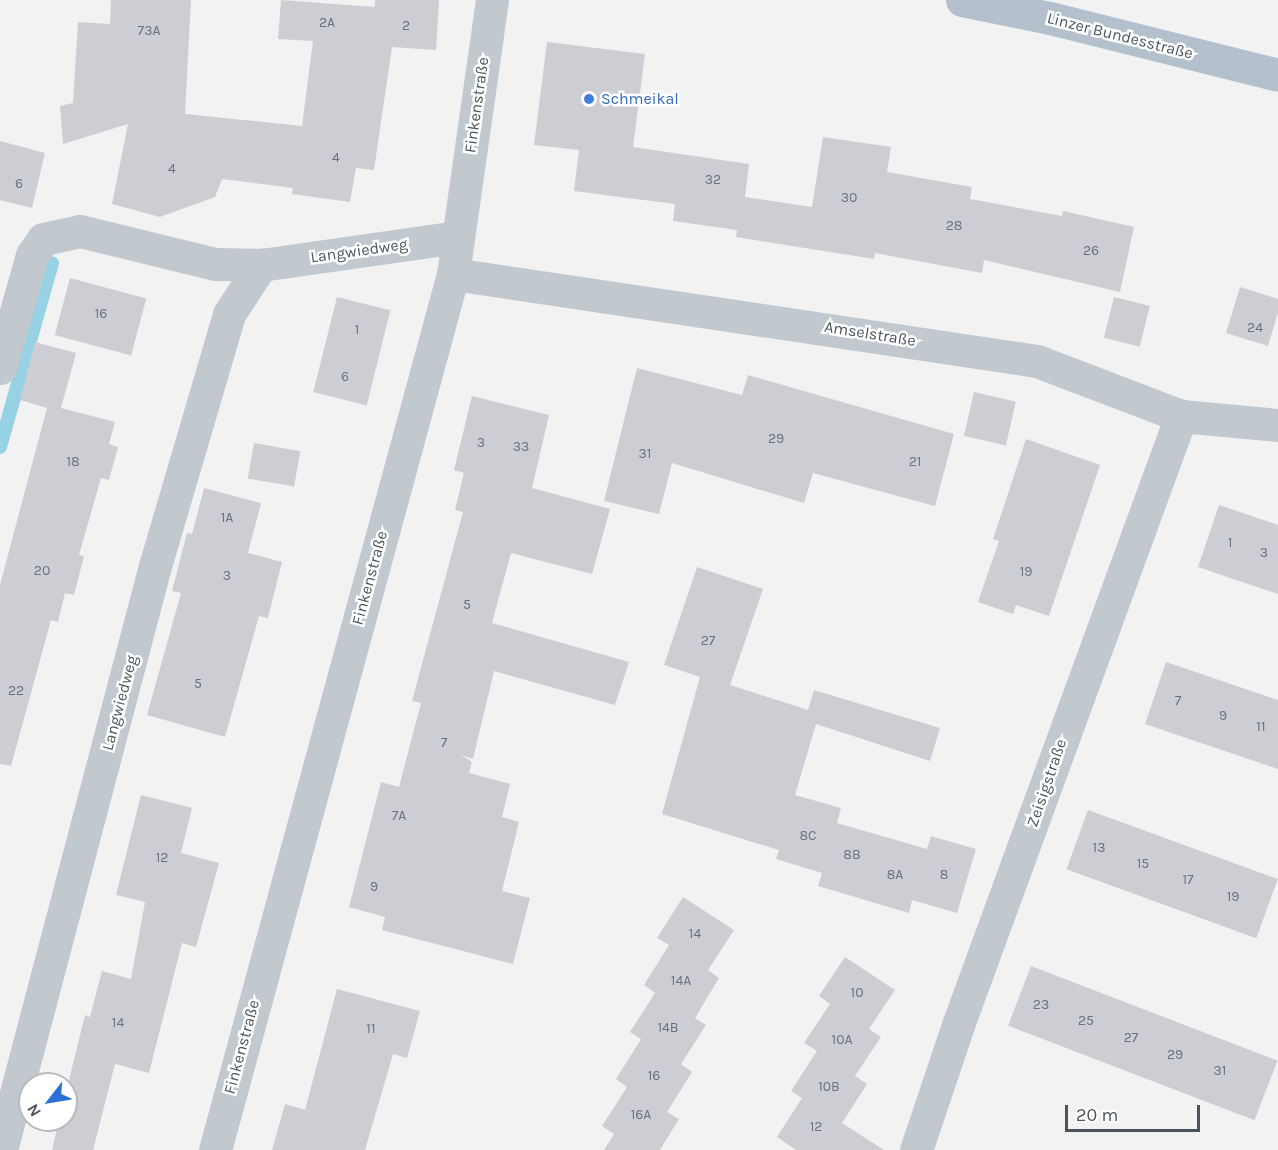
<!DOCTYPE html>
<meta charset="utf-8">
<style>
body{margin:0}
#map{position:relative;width:1278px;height:1150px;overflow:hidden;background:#f3f2f2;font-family:Karla,sans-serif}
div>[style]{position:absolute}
.stream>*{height:14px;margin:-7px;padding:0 7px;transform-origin:7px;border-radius:7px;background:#97d2e4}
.building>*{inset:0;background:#ccced3;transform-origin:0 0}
.minor>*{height:33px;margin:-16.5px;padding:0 16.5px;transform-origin:16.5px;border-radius:16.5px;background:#c1c8ce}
.primary>*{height:33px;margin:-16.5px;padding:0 16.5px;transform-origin:16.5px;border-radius:16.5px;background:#b4c0cd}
.dots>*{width:16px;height:16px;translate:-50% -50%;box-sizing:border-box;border:3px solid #fff;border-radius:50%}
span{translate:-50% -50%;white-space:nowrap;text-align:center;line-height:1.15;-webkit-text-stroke:5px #fff;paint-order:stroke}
.number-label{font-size:14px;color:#6b727a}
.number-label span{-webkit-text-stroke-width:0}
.street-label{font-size:16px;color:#4b545d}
.shop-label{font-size:16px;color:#366cbe}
.left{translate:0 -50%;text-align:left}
.north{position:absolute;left:18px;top:1072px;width:60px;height:60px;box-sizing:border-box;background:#fff;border:2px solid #b7bbbe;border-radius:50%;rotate:239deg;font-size:16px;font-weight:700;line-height:24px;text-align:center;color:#4b545d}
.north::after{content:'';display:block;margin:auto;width:21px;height:27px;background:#2b70d4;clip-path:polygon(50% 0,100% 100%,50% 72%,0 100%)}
.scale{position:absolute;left:1065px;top:1105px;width:135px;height:27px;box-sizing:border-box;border:3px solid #4b545d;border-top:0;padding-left:8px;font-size:18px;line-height:21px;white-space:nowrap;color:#4b545d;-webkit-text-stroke:4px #fff;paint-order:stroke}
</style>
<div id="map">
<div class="stream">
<div style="left:0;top:447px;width:191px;rotate:-74.2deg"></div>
</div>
<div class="building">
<div style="clip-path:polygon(111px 0,191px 0,185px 114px,302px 126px,313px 41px,278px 39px,281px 0,375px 7px,375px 0,439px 0,436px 50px,392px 47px,374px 170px,356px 168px,350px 202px,292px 194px,293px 188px,222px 179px,215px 197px,160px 217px,112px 204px,128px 124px,63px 144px,60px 106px,73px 103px,78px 22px,110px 24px)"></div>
<div style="clip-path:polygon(547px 42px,645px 54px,633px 147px,749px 164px,745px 197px,812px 207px,823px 137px,891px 147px,887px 172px,972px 187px,970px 199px,1062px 216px,1063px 211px,1134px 227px,1120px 292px,984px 260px,982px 273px,875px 253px,874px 259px,736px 237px,737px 230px,673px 221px,675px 204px,574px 191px,579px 150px,534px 145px)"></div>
<div style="clip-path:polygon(0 141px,45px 153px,32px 208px,0 200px)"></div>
<div style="left:70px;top:278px;width:79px;height:59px;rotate:15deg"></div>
<div style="clip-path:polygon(1240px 287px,1278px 299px,1278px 312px,1268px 346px,1226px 333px)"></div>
<div style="left:337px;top:297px;width:55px;height:98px;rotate:14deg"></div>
<div style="left:1114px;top:297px;width:37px;height:42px;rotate:14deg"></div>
<div style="clip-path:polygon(35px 342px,76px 353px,61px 408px,115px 422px,109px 444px,118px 447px,109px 480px,101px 478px,79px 555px,84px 556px,74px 595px,65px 593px,58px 622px,51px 620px,11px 766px,0 764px,0 585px,47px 408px,20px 400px)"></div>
<div style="clip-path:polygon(637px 368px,742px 395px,748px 375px,954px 434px,935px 506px,813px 473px,804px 503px,672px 463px,659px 514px,604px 501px)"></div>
<div style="left:974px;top:392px;width:43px;height:45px;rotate:13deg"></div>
<div style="clip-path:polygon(472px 396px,549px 415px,532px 488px,610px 509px,592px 574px,511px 553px,492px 623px,629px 662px,615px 705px,494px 671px,473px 759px,461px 755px,472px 762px,469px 773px,510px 784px,502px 817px,519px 822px,502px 891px,530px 898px,513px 964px,382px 930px,385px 917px,349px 907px,381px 782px,399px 787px,421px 703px,412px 701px,463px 512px,455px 510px,464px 473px,454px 470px)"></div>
<div style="clip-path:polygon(1026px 439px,1100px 465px,1049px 616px,1016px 605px,1013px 614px,978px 602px,999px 541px,993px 539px)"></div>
<div style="left:254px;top:443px;width:47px;height:36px;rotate:10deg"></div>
<div style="clip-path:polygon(204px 488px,261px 503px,248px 553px,282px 562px,268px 618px,259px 616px,225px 737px,147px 715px,181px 593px,172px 591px,187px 533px,192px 534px)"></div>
<div style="clip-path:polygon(1219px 505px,1278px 525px,1278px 594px,1198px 567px)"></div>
<div style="clip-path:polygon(697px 567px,763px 589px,730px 685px,808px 710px,814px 690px,940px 728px,930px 761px,816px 724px,795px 795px,841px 808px,837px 823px,927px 849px,931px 836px,976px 849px,957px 913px,912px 900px,909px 913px,818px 886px,822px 873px,776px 859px,779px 850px,662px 814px,700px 677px,664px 665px)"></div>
<div style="clip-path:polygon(1166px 662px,1278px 700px,1278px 769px,1145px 724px)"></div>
<div style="clip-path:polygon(141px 795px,192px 808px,181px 853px,219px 863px,196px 947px,182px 943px,149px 1073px,115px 1064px,93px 1150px,52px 1150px,59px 1120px,66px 1120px,66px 1092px,85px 1015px,90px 1017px,102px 971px,131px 979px,145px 902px,116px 895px)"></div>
<div style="left:1088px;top:810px;width:202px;height:63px;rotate:20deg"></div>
<div style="clip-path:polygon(683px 897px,734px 930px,708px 970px,719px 978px,695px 1018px,706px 1025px,681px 1064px,692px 1072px,667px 1112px,679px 1119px,660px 1150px,604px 1150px,614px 1134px,602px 1126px,627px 1087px,616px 1079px,641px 1039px,630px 1032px,655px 993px,644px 985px,669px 945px,657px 938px)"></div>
<div style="clip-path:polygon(845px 957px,895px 990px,869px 1029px,881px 1037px,855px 1076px,867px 1084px,842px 1123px,884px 1150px,796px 1150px,777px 1137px,802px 1098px,791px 1091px,817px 1051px,804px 1043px,830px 1004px,819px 996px)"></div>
<div style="left:1031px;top:966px;width:264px;height:64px;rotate:21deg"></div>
<div style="clip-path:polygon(337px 989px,420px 1011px,407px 1058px,393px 1054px,365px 1150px,272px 1150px,285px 1104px,305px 1110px)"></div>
</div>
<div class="minor">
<div style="left:453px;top:274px;width:590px;rotate:8.47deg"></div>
<div style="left:1037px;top:361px;width:154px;rotate:20.9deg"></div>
<div style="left:1181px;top:416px;width:97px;rotate:5.3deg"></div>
<div style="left:0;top:368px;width:117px;rotate:-74.2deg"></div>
<div style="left:32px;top:255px;width:19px;rotate:-55deg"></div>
<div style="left:43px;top:239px;width:38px;rotate:-12deg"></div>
<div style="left:80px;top:231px;width:139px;rotate:13.7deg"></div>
<div style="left:215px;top:264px;width:46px;rotate:1.2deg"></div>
<div style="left:1px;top:1150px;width:604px;rotate:-75.23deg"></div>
<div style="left:155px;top:566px;width:263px;rotate:-73.6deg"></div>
<div style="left:229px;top:314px;width:59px;rotate:-56.9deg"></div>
<div style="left:261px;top:265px;width:198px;rotate:-8.1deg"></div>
<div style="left:215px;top:1150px;width:908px;rotate:-74.8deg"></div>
<div style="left:453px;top:274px;width:277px;rotate:-81.9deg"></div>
<div style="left:916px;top:1150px;width:132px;rotate:-71.4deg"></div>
<div style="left:958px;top:1025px;width:649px;rotate:-69.89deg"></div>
</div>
<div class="primary">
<div style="left:962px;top:0;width:90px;rotate:11.6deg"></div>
<div style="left:1050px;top:18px;width:235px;rotate:14deg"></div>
</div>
<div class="dots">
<div style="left:589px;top:99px;background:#3f7fe0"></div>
</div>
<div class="number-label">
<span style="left:327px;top:23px">2A</span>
<span style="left:406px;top:26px">2</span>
<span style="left:149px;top:31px">73A</span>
<span style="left:336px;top:158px">4</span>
<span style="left:172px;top:169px">4</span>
<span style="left:713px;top:180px">32</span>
<span style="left:19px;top:184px">6</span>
<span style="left:849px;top:198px">30</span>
<span style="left:954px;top:226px">28</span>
<span style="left:1091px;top:251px">26</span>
<span style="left:101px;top:314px">16</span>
<span style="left:1255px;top:328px">24</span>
<span style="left:357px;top:330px">1</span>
<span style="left:345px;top:377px">6</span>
<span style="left:776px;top:439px">29</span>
<span style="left:481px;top:443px">3</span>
<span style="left:521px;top:447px">33</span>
<span style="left:645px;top:454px">31</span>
<span style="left:73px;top:462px">18</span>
<span style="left:915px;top:462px">21</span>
<span style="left:227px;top:518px">1A</span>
<span style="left:1230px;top:543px">1</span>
<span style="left:1264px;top:553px">3</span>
<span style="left:42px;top:571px">20</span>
<span style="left:1026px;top:572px">19</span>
<span style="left:227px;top:576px">3</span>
<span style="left:467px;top:605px">5</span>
<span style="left:708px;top:641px">27</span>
<span style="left:198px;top:684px">5</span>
<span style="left:16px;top:691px">22</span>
<span style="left:1178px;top:701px">7</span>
<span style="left:1223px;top:716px">9</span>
<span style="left:1261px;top:727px">11</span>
<span style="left:444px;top:743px">7</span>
<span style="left:399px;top:816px">7A</span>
<span style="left:808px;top:836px">8C</span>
<span style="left:1099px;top:848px">13</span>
<span style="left:852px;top:855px">8B</span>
<span style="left:162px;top:858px">12</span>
<span style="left:1143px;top:864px">15</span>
<span style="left:895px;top:875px">8A</span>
<span style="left:944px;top:875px">8</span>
<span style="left:1188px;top:880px">17</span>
<span style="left:374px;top:887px">9</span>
<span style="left:1233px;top:897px">19</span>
<span style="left:695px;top:934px">14</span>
<span style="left:681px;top:981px">14A</span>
<span style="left:857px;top:993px">10</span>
<span style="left:1041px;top:1005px">23</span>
<span style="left:1086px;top:1021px">25</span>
<span style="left:118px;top:1023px">14</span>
<span style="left:668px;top:1028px">14B</span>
<span style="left:371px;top:1029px">11</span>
<span style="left:1131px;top:1038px">27</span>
<span style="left:842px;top:1040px">10A</span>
<span style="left:1175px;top:1055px">29</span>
<span style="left:1220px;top:1071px">31</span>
<span style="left:654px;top:1076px">16</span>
<span style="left:829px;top:1087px">10B</span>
<span style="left:641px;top:1115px">16A</span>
<span style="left:816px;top:1127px">12</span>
</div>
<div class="street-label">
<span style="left:1120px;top:36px;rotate:14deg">Linzer Bundesstraße</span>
<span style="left:477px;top:105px;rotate:-82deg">Finkenstraße</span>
<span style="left:359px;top:251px;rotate:-8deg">Langwiedweg</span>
<span style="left:870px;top:334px;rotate:9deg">Amselstraße</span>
<span style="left:370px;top:578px;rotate:-75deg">Finkenstraße</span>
<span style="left:120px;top:703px;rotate:-75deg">Langwiedweg</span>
<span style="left:1047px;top:783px;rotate:-71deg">Zeisigstraße</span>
<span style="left:242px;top:1047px;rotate:-75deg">Finkenstraße</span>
</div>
<div class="shop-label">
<span class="left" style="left:601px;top:99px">Schmeikal</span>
</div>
<div class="north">N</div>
<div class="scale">20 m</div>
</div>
